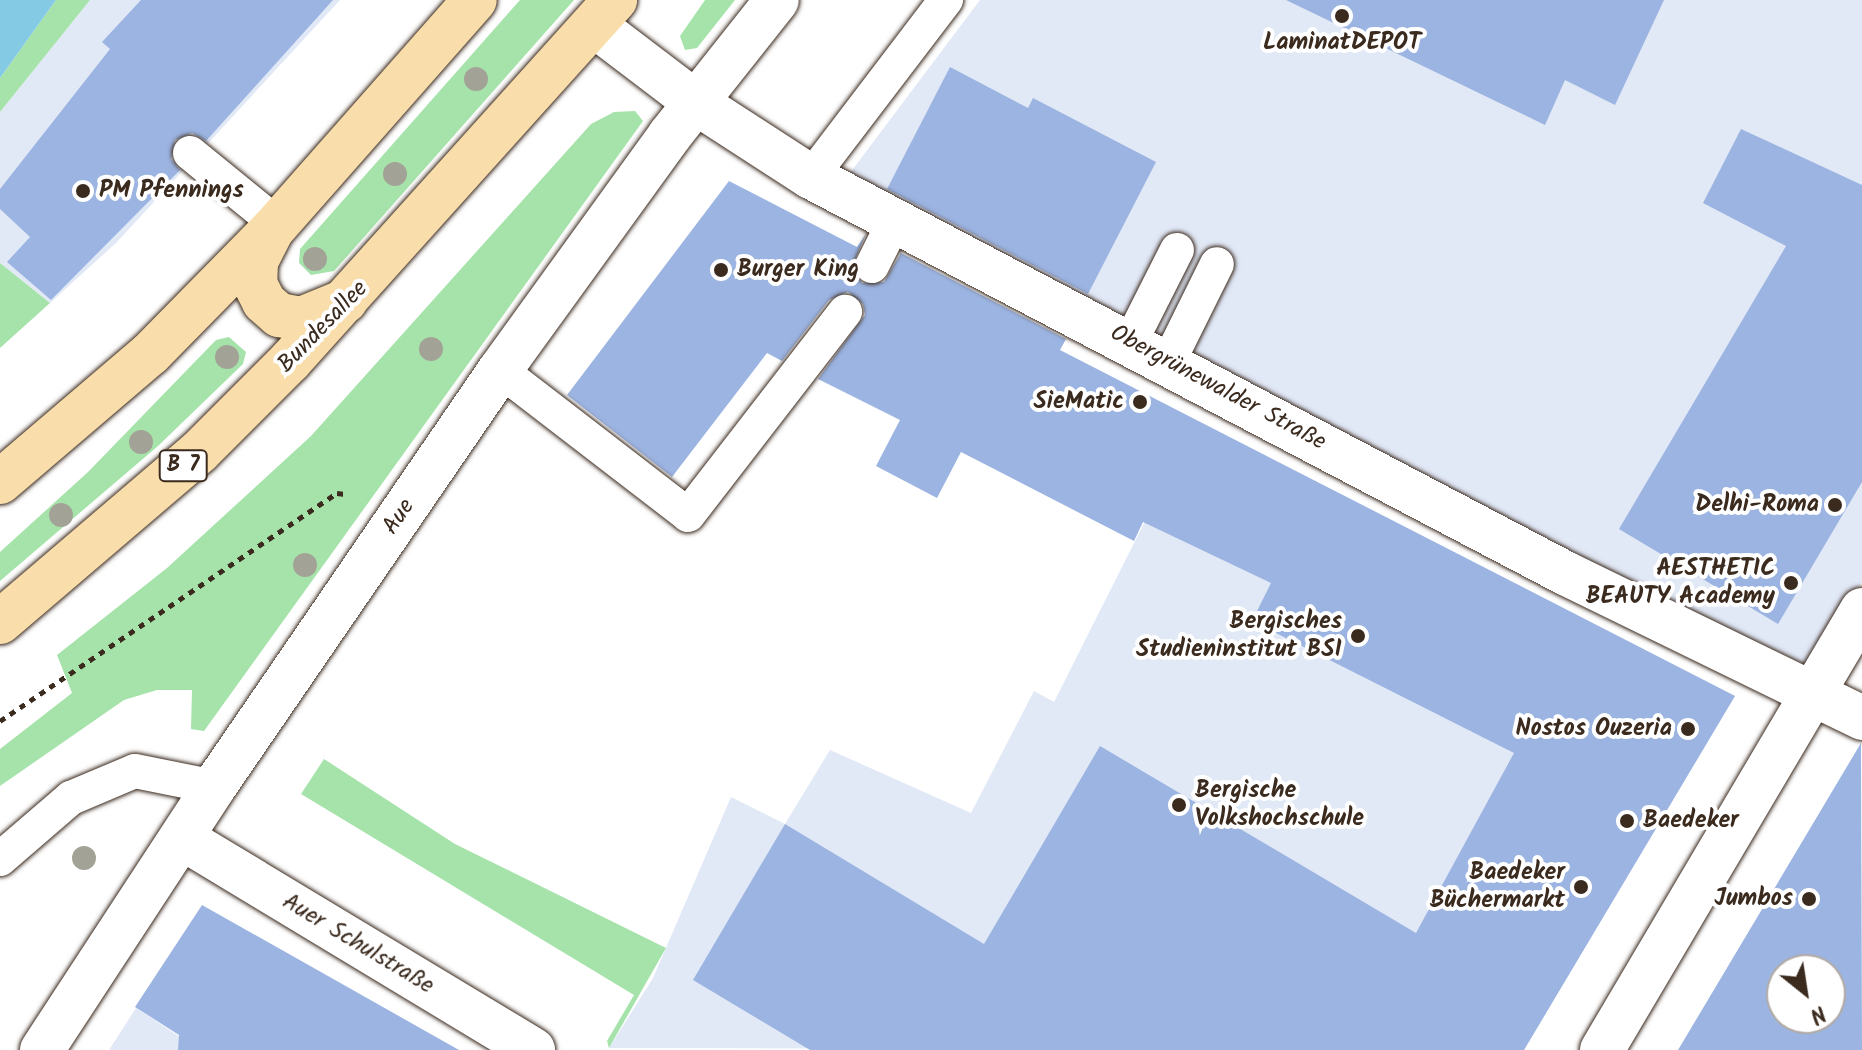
<!DOCTYPE html>
<meta charset="utf-8">
<style>
body{margin:0}
#map{position:relative;width:1862px;height:1050px;overflow:hidden;background:#fff;font-family:Kalam,sans-serif}
div>[style]{position:absolute}
.built>*{inset:0;background:#e1e8f6}
.green>*{inset:0;background:#a6e3aa}
.water>*{inset:0;background:#84cae5}
.building>*{inset:0;background:#9cb4e1}
.path>*{height:5px;margin-top:-2.5px;transform-origin:0;background:repeating-linear-gradient(90deg,#3b2a1e 0 6px,transparent 0 12px)}
.roads{filter:drop-shadow(0 0 2px #3b2a1e) drop-shadow(0 0 2px #3b2a1e)}
.lane>*{height:34px;margin:-17px;padding:0 17px;transform-origin:17px;border-radius:17px;background:#fff}
.street>*{height:44px;margin:-22px;padding:0 22px;transform-origin:22px;border-radius:22px;background:#fff}
.primary>*{height:44px;margin:-22px;padding:0 22px;transform-origin:22px;border-radius:22px;background:#f9deab}
.trees>*{width:24px;height:24px;margin:-12px;border-radius:50%;background:#a2a396}
.dots>*{width:22px;height:22px;translate:-50% -50%;box-sizing:border-box;border:4px solid #fff;border-radius:50%}
span{translate:-50% -50%;white-space:nowrap;text-align:center;line-height:1.15;-webkit-text-stroke:8px #fff;paint-order:stroke}
.shield-label span{padding:2px 6px;background:#fff;border:2px solid;border-radius:6px;-webkit-text-stroke-width:0}
.shield-label{font-size:22px;color:#3b2a1e;font-weight:700}
.poi-label{font-size:24px;color:#3b2a1e;font-weight:700}
.left{translate:0 -50%;text-align:left}
.right{translate:-100% -50%;text-align:right}
.street-label{font-size:24px;color:#3b2a1e}
.north{position:absolute;left:1766px;top:954px;width:80px;height:80px;box-sizing:border-box;background:#fff;border:2px solid #b1aaa5;border-radius:50%;rotate:150deg;font-size:22px;font-weight:700;line-height:32px;text-align:center;color:#3b2a1e}
.north::after{content:'';display:block;margin:auto;width:28px;height:36px;background:#3b2a1e;clip-path:polygon(50% 0,100% 100%,50% 72%,0 100%)}
</style>
<div id="map">
<div class="built">
<div style="clip-path:polygon(90px 0,340px 0,117px 242px,50px 303px,0 263px,0 112px)"></div>
<div style="clip-path:polygon(980px 0,1862px 0,1862px 582px,1799px 676px,844px 181px)"></div>
<div style="clip-path:polygon(1196px 420px,1735px 696px,1524px 1050px,609px 1048px,653px 978px,731px 797px,785px 824px,830px 750px,971px 813px,1034px 691px,1054px 702px)"></div>
<div style="clip-path:polygon(136px 1008px,200px 1050px,109px 1050px)"></div>
</div>
<div class="green">
<div style="clip-path:polygon(56px 0,90px 0,0 112px,0 78px)"></div>
<div style="clip-path:polygon(520px 0,574px 0,334px 271px,311px 275px,299px 263px,300px 249px)"></div>
<div style="clip-path:polygon(705px 0,735px 0,697px 48px,685px 50px,680px 36px)"></div>
<div style="clip-path:polygon(635px 111px,643px 121px,204px 731px,191px 729px,192px 690px,157px 690px,124px 700px,0 786px,0 749px,72px 693px,57px 655px,167px 568px,311px 436px,591px 124px,614px 112px)"></div>
<div style="clip-path:polygon(0 263px,50px 303px,0 348px)"></div>
<div style="clip-path:polygon(229px 337px,246px 352px,243px 364px,158px 446px,0 581px,0 552px,88px 472px,216px 340px)"></div>
<div style="clip-path:polygon(324px 759px,455px 844px,666px 948px,609px 1048px,607px 1041px,634px 995px,301px 794px)"></div>
</div>
<div class="water">
<div style="clip-path:polygon(0 0,56px 0,0 78px)"></div>
</div>
<div class="building">
<div style="clip-path:polygon(141px 0,333px 0,206px 141px,192px 133px,175px 140px,171px 159px,180px 170px,51px 300px,7px 262px,30px 237px,0 209px,0 189px,110px 49px,102px 42px)"></div>
<div style="clip-path:polygon(1286px 0,1664px 0,1615px 105px,1565px 80px,1545px 125px)"></div>
<div style="clip-path:polygon(950px 67px,1028px 108px,1033px 98px,1156px 162px,1088px 294px,887px 189px)"></div>
<div style="clip-path:polygon(1741px 129px,1862px 185px,1862px 482px,1778px 624px,1619px 529px,1786px 246px,1703px 203px)"></div>
<div style="clip-path:polygon(729px 181px,857px 247px,866px 234px,852px 266px,862px 283px,884px 282px,901px 253px,1066px 339px,1060px 350px,1735px 696px,1524px 1050px,810px 1050px,693px 980px,785px 824px,984px 944px,1100px 746px,1416px 933px,1514px 753px,1252px 621px,1271px 583px,1143px 522px,1134px 541px,961px 452px,937px 498px,876px 466px,900px 420px,818px 379px,865px 315px,863px 304px,848px 292px,829px 300px,782px 361px,767px 353px,672px 477px,567px 395px)"></div>
<div style="clip-path:polygon(evenodd,1861px 743px,1862px 1050px,1678px 1050px,1712px 993px,1861px 743px,1782px 970px,1830px 970px,1830px 1018px,1782px 1018px,1782px 970px)"></div>
<div style="clip-path:polygon(202px 905px,328px 976px,459px 1050px,178px 1050px,179px 1035px,135px 1007px)"></div>
</div>
<div class="path">
<div style="left:0;top:721px;width:407px;rotate:-34.1deg"></div>
<div style="left:337px;top:493px;width:8px;rotate:7deg"></div>
</div>
<div class="roads">
<div class="lane">
<div style="left:190px;top:153px;width:112px;rotate:39.2deg"></div>
<div style="left:811px;top:177px;width:223px;rotate:-52.7deg"></div>
<div style="left:872px;top:266px;width:51px;rotate:-63.4deg"></div>
<div style="left:1131px;top:341px;width:102px;rotate:-63.2deg"></div>
<div style="left:1169px;top:361px;width:108px;rotate:-63.7deg"></div>
<div style="left:500px;top:370px;width:237px;rotate:37.6deg"></div>
<div style="left:688px;top:515px;width:257px;rotate:-52.3deg"></div>
<div style="left:0;top:859px;width:94px;rotate:-40.7deg"></div>
<div style="left:71px;top:798px;width:69px;rotate:-22.9deg"></div>
<div style="left:135px;top:771px;width:81px;rotate:11.4deg"></div>
</div>
<div class="street">
<div style="left:594px;top:25px;width:127px;rotate:37.3deg"></div>
<div style="left:695px;top:102px;width:138px;rotate:32.9deg"></div>
<div style="left:811px;top:177px;width:852px;rotate:27.71deg"></div>
<div style="left:1565px;top:573px;width:331px;rotate:26deg"></div>
<div style="left:182px;top:838px;width:410px;rotate:31.1deg"></div>
<div style="left:42px;top:1050px;width:314px;rotate:-56.8deg"></div>
<div style="left:214px;top:787px;width:506px;rotate:-55.56deg"></div>
<div style="left:500px;top:370px;width:290px;rotate:-54.1deg"></div>
<div style="left:670px;top:135px;width:172px;rotate:-51.6deg"></div>
<div style="left:1602px;top:1050px;width:511px;rotate:-59.42deg"></div>
</div>
<div class="primary">
<div style="left:270px;top:234px;width:30px;rotate:117deg"></div>
<div style="left:256px;top:261px;width:23px;rotate:92deg"></div>
<div style="left:255px;top:284px;width:20px;rotate:63deg"></div>
<div style="left:264px;top:302px;width:20px;rotate:41deg"></div>
<div style="left:279px;top:315px;width:22px;rotate:10deg"></div>
<div style="left:301px;top:319px;width:48px;rotate:-22.2deg"></div>
<div style="left:0;top:482px;width:197px;rotate:-40.5deg"></div>
<div style="left:150px;top:354px;width:175px;rotate:-45.5deg"></div>
<div style="left:273px;top:229px;width:305px;rotate:-48.6deg"></div>
<div style="left:0;top:622px;width:262px;rotate:-40.5deg"></div>
<div style="left:199px;top:452px;width:129px;rotate:-45deg"></div>
<div style="left:290px;top:361px;width:486px;rotate:-48deg"></div>
</div>
</div>
<div class="trees">
<div style="left:476px;top:79px"></div>
<div style="left:395px;top:174px"></div>
<div style="left:315px;top:259px"></div>
<div style="left:431px;top:349px"></div>
<div style="left:227px;top:357px"></div>
<div style="left:141px;top:442px"></div>
<div style="left:61px;top:515px"></div>
<div style="left:305px;top:565px"></div>
<div style="left:84px;top:858px"></div>
</div>
<div class="dots">
<div style="left:1342px;top:16px;background:#3b2a1e"></div>
<div style="left:83px;top:191px;background:#3b2a1e"></div>
<div style="left:721px;top:270px;background:#3b2a1e"></div>
<div style="left:1140px;top:402px;background:#3b2a1e"></div>
<div style="left:1835px;top:505px;background:#3b2a1e"></div>
<div style="left:1791px;top:583px;background:#3b2a1e"></div>
<div style="left:1358px;top:636px;background:#3b2a1e"></div>
<div style="left:1688px;top:729px;background:#3b2a1e"></div>
<div style="left:1179px;top:805px;background:#3b2a1e"></div>
<div style="left:1627px;top:821px;background:#3b2a1e"></div>
<div style="left:1581px;top:887px;background:#3b2a1e"></div>
<div style="left:1809px;top:899px;background:#3b2a1e"></div>
</div>
<div class="shield-label">
<span style="left:183px;top:466px">B 7</span>
</div>
<div class="poi-label">
<span style="left:1342px;top:43px">LaminatDEPOT</span>
<span class="left" style="left:99px;top:191px">PM Pfennings</span>
<span class="left" style="left:737px;top:270px">Burger King</span>
<span class="right" style="left:1124px;top:402px">SieMatic</span>
<span class="right" style="left:1819px;top:505px">Delhi-Roma</span>
<span class="right" style="left:1775px;top:583px">AESTHETIC<br>BEAUTY Academy</span>
<span class="right" style="left:1342px;top:636px">Bergisches<br>Studieninstitut BSI</span>
<span class="right" style="left:1672px;top:729px">Nostos Ouzeria</span>
<span class="left" style="left:1195px;top:805px">Bergische<br>Volkshochschule</span>
<span class="left" style="left:1643px;top:821px">Baedeker</span>
<span class="right" style="left:1565px;top:887px">Baedeker<br>Büchermarkt</span>
<span class="right" style="left:1793px;top:899px">Jumbos</span>
</div>
<div class="street-label">
<span style="left:323px;top:327px;rotate:-46deg">Bundesallee</span>
<span style="left:1218px;top:388px;rotate:28deg">Obergrünewalder Straße</span>
<span style="left:399px;top:517px;rotate:-56deg">Aue</span>
<span style="left:358px;top:944px;rotate:31deg">Auer Schulstraße</span>
</div>
<div class="north">N</div>
</div>
